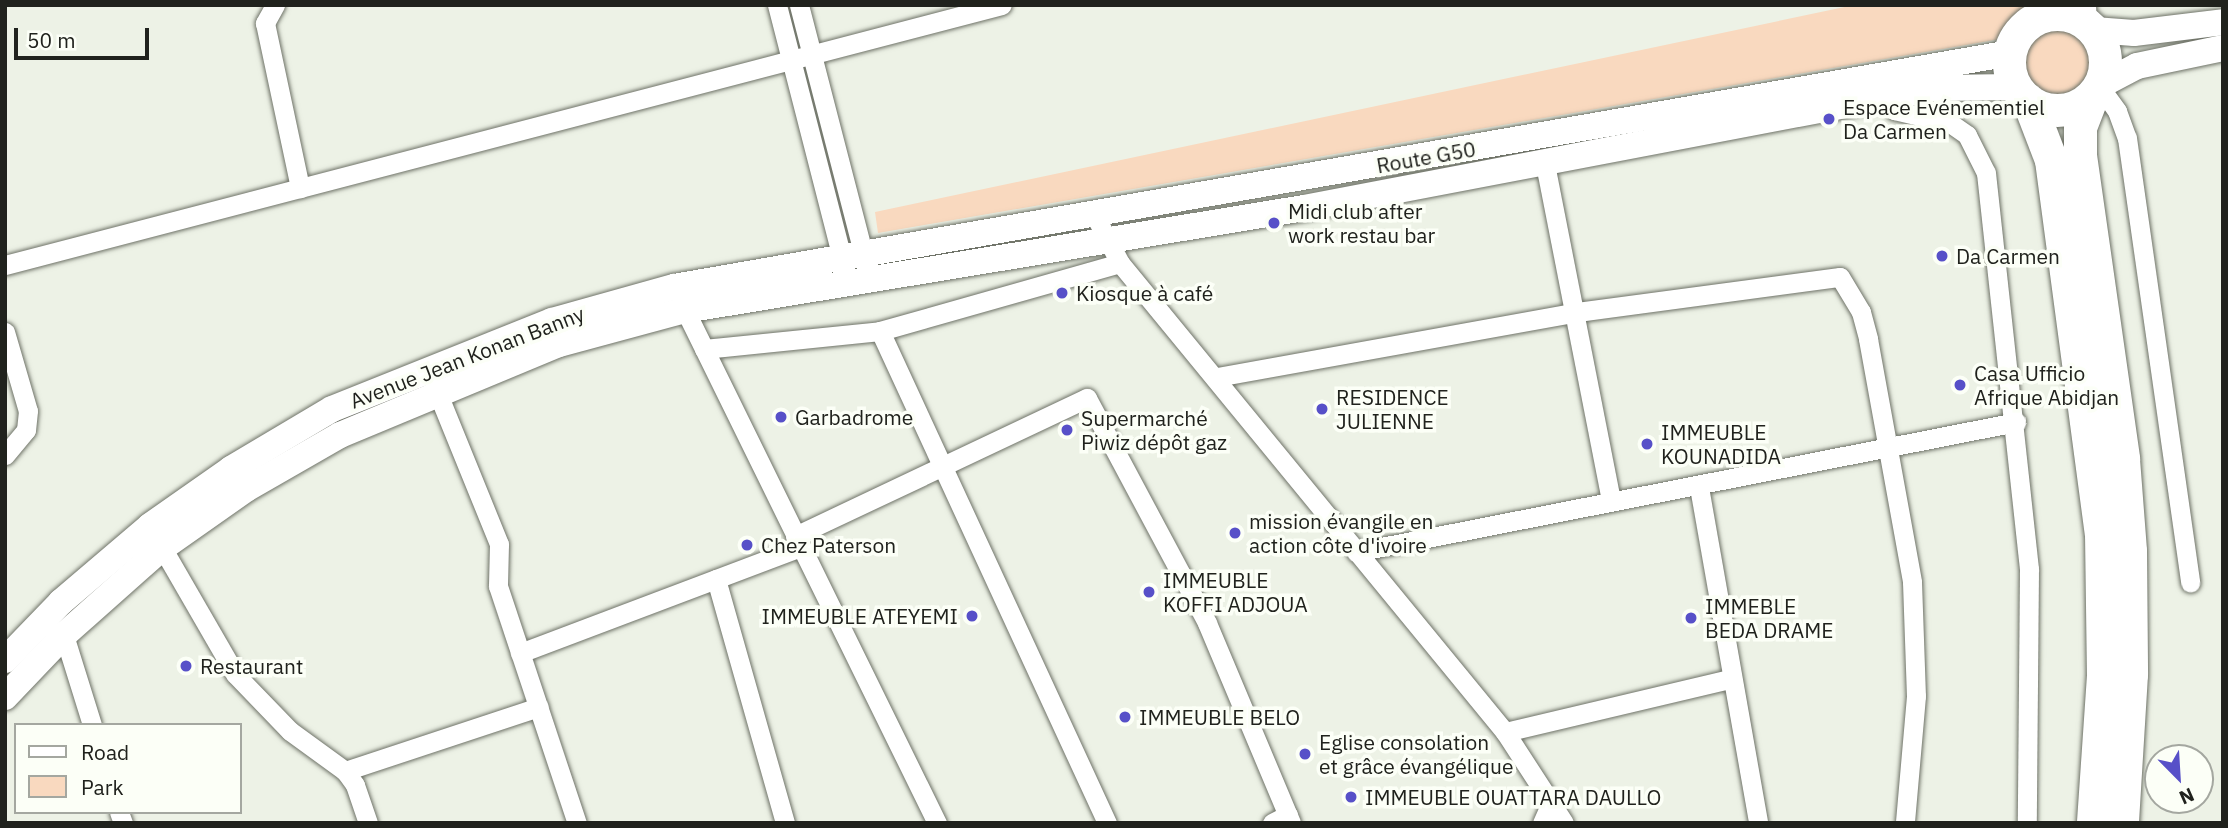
<!DOCTYPE html>
<meta charset="utf-8">
<style>
body{margin:0}
#map{position:relative;width:2228px;height:828px;overflow:hidden;background:#edf2e6;font-family:"IBM Plex Sans",sans-serif}
div>[style]{position:absolute}
.green>*{inset:0;background:#f9d9bf}
.roads{filter:drop-shadow(0 0 2px #6e7267) drop-shadow(0 0 2px #6e7267)}
.street>*{height:19px;margin:-9.5px;padding:0 9.5px;transform-origin:9.5px;border-radius:9.5px;background:#fff}
.secondary>*{height:26px;margin:-13px;padding:0 13px;transform-origin:13px;border-radius:13px;background:#fff}
.highway>*{height:33px;margin:-16.5px;padding:0 16.5px;transform-origin:16.5px;border-radius:16.5px;background:#fff}
.highway>.ring{margin:-16.5px;padding:0;box-sizing:content-box;background:none;border:33px solid #fff;border-radius:50%}
.dots>*{width:19px;height:19px;translate:-50% -50%;box-sizing:border-box;border:4px solid #fcfff7;border-radius:50%}
span{translate:-50% -50%;white-space:nowrap;text-align:center;line-height:1.15;-webkit-text-stroke:7px #fcfff7;paint-order:stroke}
.poi-label{font-size:21px;color:#20221d}
.left{translate:0 -50%;text-align:left}
.right{translate:-100% -50%;text-align:right}
.street-label{font-size:21px;color:#20221d}
.frame{position:absolute;inset:0;border:7px solid #20221d;pointer-events:none}
.legend{position:absolute;left:14px;top:723px;width:228px;height:91px;box-sizing:border-box;background:#fcfff7;border:2px solid #a4a7a0;margin:0;padding:9px 12px;list-style:none;font-size:21px;color:#20221d}
.legend li{display:flex;align-items:center;gap:14px;height:35px}
.legend b{width:35px;border:2px solid #a4a7a0}
.north{position:absolute;left:2144px;top:744px;width:70px;height:70px;box-sizing:border-box;background:#fcfff7;border:2px solid #a4a7a0;border-radius:50%;rotate:156deg;font-size:19px;font-weight:700;line-height:28px;text-align:center;color:#20221d}
.north::after{content:'';display:block;margin:auto;width:24px;height:32px;background:#5750c8;clip-path:polygon(50% 0,100% 100%,50% 72%,0 100%)}
.scale{position:absolute;left:14px;top:28px;width:135px;height:32px;box-sizing:border-box;border:4px solid #20221d;border-top:0;padding-left:9px;font-size:21px;line-height:24px;white-space:nowrap;color:#20221d;-webkit-text-stroke:5px #fcfff7;paint-order:stroke}
</style>
<div id="map">
<div class="green">
<div style="clip-path:polygon(1854px 5px,2094px 5px,2099px 21px,2074px 26px,2090px 45px,2091px 70px,2086px 81px,2067px 96px,2041px 96px,2020px 79px,2016px 67px,2015px 54px,2024px 35px,878px 233px,875px 212px)"></div>
</div>
<div class="roads">
<div class="street">
<div style="left:275px;top:5px;width:21px;rotate:119deg"></div>
<div style="left:265px;top:23px;width:169px;rotate:78deg"></div>
<div style="left:777px;top:5px;width:273px;rotate:75.6deg"></div>
<div style="left:799px;top:5px;width:284px;rotate:75.5deg"></div>
<div style="left:2086px;top:5px;width:18px;rotate:87deg"></div>
<div style="left:2099px;top:86px;width:31px;rotate:54deg"></div>
<div style="left:2117px;top:111px;width:29px;rotate:70deg"></div>
<div style="left:2127px;top:138px;width:449px;rotate:81.9deg"></div>
<div style="left:1887px;top:96px;width:16px;rotate:63deg"></div>
<div style="left:1894px;top:110px;width:57px;rotate:13.1deg"></div>
<div style="left:1950px;top:123px;width:21px;rotate:35deg"></div>
<div style="left:1967px;top:135px;width:42px;rotate:63.4deg"></div>
<div style="left:1986px;top:173px;width:398px;rotate:83.8deg"></div>
<div style="left:2029px;top:569px;width:254px;rotate:90.5deg"></div>
<div style="left:1545px;top:164px;width:343px;rotate:78.9deg"></div>
<div style="left:1094px;top:214px;width:55px;rotate:62deg"></div>
<div style="left:1120px;top:263px;width:607px;rotate:50.62deg"></div>
<div style="left:1505px;top:732px;width:108px;rotate:57deg"></div>
<div style="left:5px;top:265px;width:1030px;rotate:-14.62deg"></div>
<div style="left:685px;top:310px;width:572px;rotate:63.84deg"></div>
<div style="left:880px;top:331px;width:542px;rotate:65.23deg"></div>
<div style="left:5px;top:332px;width:82px;rotate:73.8deg"></div>
<div style="left:28px;top:411px;width:19px;rotate:96deg"></div>
<div style="left:26px;top:430px;width:33px;rotate:130deg"></div>
<div style="left:704px;top:349px;width:177px;rotate:-5.8deg"></div>
<div style="left:880px;top:331px;width:249px;rotate:-15.8deg"></div>
<div style="left:1217px;top:377px;width:366px;rotate:-10.2deg"></div>
<div style="left:1577px;top:312px;width:265px;rotate:-7.6deg"></div>
<div style="left:1840px;top:277px;width:41px;rotate:59deg"></div>
<div style="left:1861px;top:312px;width:28px;rotate:75deg"></div>
<div style="left:1868px;top:339px;width:247px;rotate:79.7deg"></div>
<div style="left:1912px;top:582px;width:114px;rotate:88deg"></div>
<div style="left:1916px;top:696px;width:127px;rotate:95deg"></div>
<div style="left:434px;top:384px;width:173px;rotate:67.9deg"></div>
<div style="left:499px;top:544px;width:42px;rotate:91.4deg"></div>
<div style="left:498px;top:586px;width:250px;rotate:71.6deg"></div>
<div style="left:1699px;top:487px;width:341px;rotate:80deg"></div>
<div style="left:795px;top:536px;width:323px;rotate:-25.3deg"></div>
<div style="left:1087px;top:398px;width:255px;rotate:61.9deg"></div>
<div style="left:1207px;top:623px;width:217px;rotate:67.2deg"></div>
<div style="left:156px;top:537px;width:158px;rotate:60deg"></div>
<div style="left:235px;top:674px;width:79px;rotate:46deg"></div>
<div style="left:290px;top:731px;width:68px;rotate:36deg"></div>
<div style="left:345px;top:771px;width:17px;rotate:54deg"></div>
<div style="left:355px;top:785px;width:40px;rotate:71.1deg"></div>
<div style="left:1356px;top:552px;width:673px;rotate:-11.14deg"></div>
<div style="left:716px;top:579px;width:254px;rotate:74.2deg"></div>
<div style="left:64px;top:635px;width:94px;rotate:72.7deg"></div>
<div style="left:520px;top:653px;width:300px;rotate:-20.7deg"></div>
<div style="left:1505px;top:732px;width:231px;rotate:-13.3deg"></div>
<div style="left:345px;top:771px;width:204px;rotate:-18.3deg"></div>
<div style="left:119px;top:812px;width:12px;rotate:70deg"></div>
<div style="left:1272px;top:823px;width:18px;rotate:-27deg"></div>
<div style="left:1542px;top:823px;width:22px;rotate:-66deg"></div>
</div>
<div class="secondary">
<div style="left:2094px;top:30px;width:40px;rotate:4.3deg"></div>
<div style="left:2134px;top:33px;width:90px;rotate:-7deg"></div>
<div style="left:2099px;top:86px;width:43px;rotate:-27.8deg"></div>
<div style="left:2137px;top:66px;width:88px;rotate:-11.8deg"></div>
<div style="left:5px;top:660px;width:81px;rotate:-46deg"></div>
<div style="left:61px;top:602px;width:117px;rotate:-40.5deg"></div>
<div style="left:150px;top:526px;width:99px;rotate:-35.1deg"></div>
<div style="left:231px;top:469px;width:117px;rotate:-30.7deg"></div>
<div style="left:332px;top:409px;width:237px;rotate:-21.8deg"></div>
<div style="left:552px;top:321px;width:127px;rotate:-15.6deg"></div>
<div style="left:674px;top:287px;width:1356px;rotate:-9.93deg"></div>
<div style="left:5px;top:697px;width:86px;rotate:-46.4deg"></div>
<div style="left:64px;top:635px;width:131px;rotate:-41.6deg"></div>
<div style="left:162px;top:548px;width:103px;rotate:-35.1deg"></div>
<div style="left:246px;top:489px;width:108px;rotate:-29.9deg"></div>
<div style="left:340px;top:435px;width:237px;rotate:-22.6deg"></div>
<div style="left:559px;top:344px;width:131px;rotate:-15.1deg"></div>
<div style="left:685px;top:310px;width:627px;rotate:-9.36deg"></div>
<div style="left:1304px;top:208px;width:641px;rotate:-10.78deg"></div>
<div style="left:1934px;top:88px;width:82px;rotate:-0.7deg"></div>
</div>
<div class="highway">
<div class="ring" style="left:2009px;top:14px;width:63px;height:63px"></div>
<div style="left:2092px;top:96px;width:33px;rotate:111deg"></div>
<div style="left:2080px;top:127px;width:28px;rotate:90deg"></div>
<div style="left:2080px;top:155px;width:307px;rotate:81.9deg"></div>
<div style="left:2123px;top:459px;width:92px;rotate:85.6deg"></div>
<div style="left:2130px;top:551px;width:123px;rotate:89.5deg"></div>
<div style="left:2131px;top:674px;width:149px;rotate:93.5deg"></div>
<div style="left:2028px;top:100px;width:64px;rotate:69deg"></div>
<div style="left:2051px;top:160px;width:376px;rotate:82.4deg"></div>
<div style="left:2101px;top:533px;width:142px;rotate:89.2deg"></div>
<div style="left:2103px;top:675px;width:148px;rotate:93.9deg"></div>
</div>
</div>
<div class="dots">
<div style="left:1829px;top:119px;background:#5750c8"></div>
<div style="left:1274px;top:223px;background:#5750c8"></div>
<div style="left:1942px;top:256px;background:#5750c8"></div>
<div style="left:1062px;top:293px;background:#5750c8"></div>
<div style="left:1960px;top:385px;background:#5750c8"></div>
<div style="left:1322px;top:409px;background:#5750c8"></div>
<div style="left:781px;top:417px;background:#5750c8"></div>
<div style="left:1067px;top:430px;background:#5750c8"></div>
<div style="left:1647px;top:444px;background:#5750c8"></div>
<div style="left:1235px;top:533px;background:#5750c8"></div>
<div style="left:747px;top:545px;background:#5750c8"></div>
<div style="left:1149px;top:592px;background:#5750c8"></div>
<div style="left:972px;top:616px;background:#5750c8"></div>
<div style="left:1691px;top:618px;background:#5750c8"></div>
<div style="left:186px;top:666px;background:#5750c8"></div>
<div style="left:1125px;top:717px;background:#5750c8"></div>
<div style="left:1305px;top:754px;background:#5750c8"></div>
<div style="left:1351px;top:797px;background:#5750c8"></div>
</div>
<div class="poi-label">
<span class="left" style="left:1843px;top:119px">Espace Evénementiel<br>Da Carmen</span>
<span class="left" style="left:1288px;top:223px">Midi club after<br>work restau bar</span>
<span class="left" style="left:1956px;top:256px">Da Carmen</span>
<span class="left" style="left:1076px;top:293px">Kiosque à café</span>
<span class="left" style="left:1974px;top:385px">Casa Ufficio<br>Afrique Abidjan</span>
<span class="left" style="left:1336px;top:409px">RESIDENCE<br>JULIENNE</span>
<span class="left" style="left:795px;top:417px">Garbadrome</span>
<span class="left" style="left:1081px;top:430px">Supermarché<br>Piwiz dépôt gaz</span>
<span class="left" style="left:1661px;top:444px">IMMEUBLE<br>KOUNADIDA</span>
<span class="left" style="left:1249px;top:533px">mission évangile en<br>action côte d'ivoire</span>
<span class="left" style="left:761px;top:545px">Chez Paterson</span>
<span class="left" style="left:1163px;top:592px">IMMEUBLE<br>KOFFI ADJOUA</span>
<span class="left" style="left:1705px;top:618px">IMMEBLE<br>BEDA DRAME</span>
<span class="right" style="left:958px;top:616px">IMMEUBLE ATEYEMI</span>
<span class="left" style="left:200px;top:666px">Restaurant</span>
<span class="left" style="left:1139px;top:717px">IMMEUBLE BELO</span>
<span class="left" style="left:1319px;top:754px">Eglise consolation<br>et grâce évangélique</span>
<span class="left" style="left:1365px;top:797px">IMMEUBLE OUATTARA DAULLO</span>
</div>
<div class="street-label">
<span style="left:1426px;top:157px;rotate:-10deg">Route G50</span>
<span style="left:467px;top:357px;rotate:-21deg">Avenue Jean Konan Banny</span>
</div>
<div class="frame"></div>
<ul class="legend">
<li><b style="height:9px;background:#fff"></b>Road</li>
<li><b style="height:19px;background:#f9d9bf"></b>Park</li>
</ul>
<div class="north">N</div>
<div class="scale">50 m</div>
</div>
